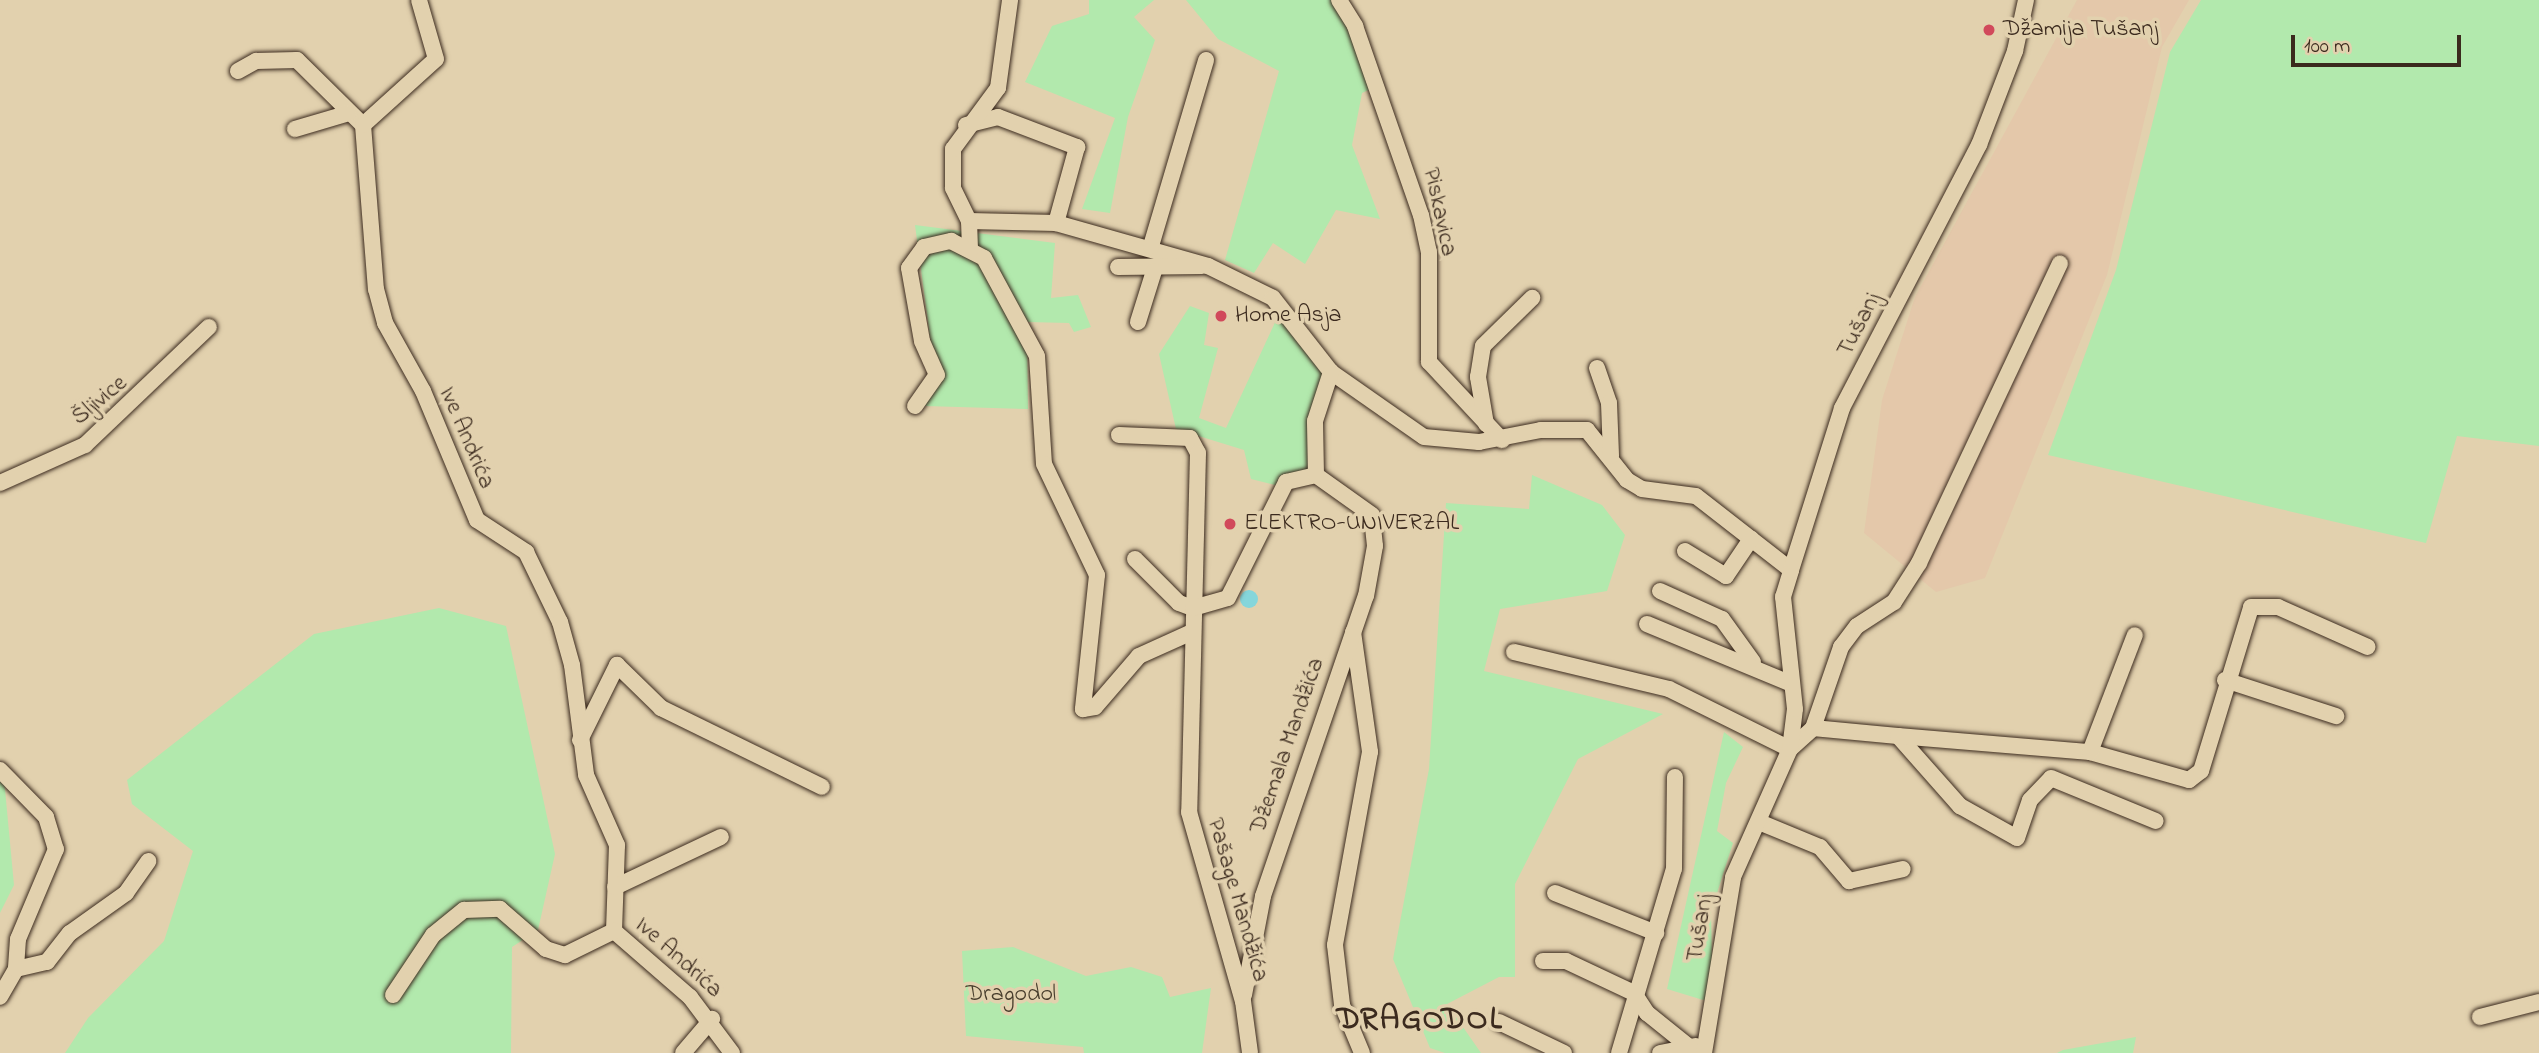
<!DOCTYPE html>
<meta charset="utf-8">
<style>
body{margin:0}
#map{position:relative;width:2539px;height:1053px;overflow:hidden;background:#e2d1ae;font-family:"Indie Flower",sans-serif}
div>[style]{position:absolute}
.built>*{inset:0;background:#e4c8aa}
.green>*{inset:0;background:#b2e9ad}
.water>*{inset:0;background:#85d6db}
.round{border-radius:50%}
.roads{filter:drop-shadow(0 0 2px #3b2a1e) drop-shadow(0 0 2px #3b2a1e)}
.minor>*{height:16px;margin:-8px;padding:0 8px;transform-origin:8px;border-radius:8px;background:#e2d1ae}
.dots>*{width:19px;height:19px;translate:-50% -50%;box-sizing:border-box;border:4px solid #e2d1ae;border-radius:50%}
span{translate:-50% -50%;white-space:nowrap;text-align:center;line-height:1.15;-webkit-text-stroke:7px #e2d1ae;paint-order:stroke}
.poi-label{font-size:24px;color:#3b2a1e}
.left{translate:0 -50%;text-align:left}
.street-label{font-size:24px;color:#3b2a1e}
.park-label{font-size:24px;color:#473d2c}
.district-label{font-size:32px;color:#3b2a1e;font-weight:700;letter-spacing:2px}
.scale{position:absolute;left:2291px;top:35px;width:170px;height:32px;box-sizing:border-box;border:4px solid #3b2a1e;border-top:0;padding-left:9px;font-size:21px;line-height:24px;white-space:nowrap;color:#3b2a1e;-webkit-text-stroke:5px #e2d1ae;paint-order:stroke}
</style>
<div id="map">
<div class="built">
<div style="clip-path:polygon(2077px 0,2189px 0,2162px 47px,2107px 275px,1985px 578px,1936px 592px,1864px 533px,1882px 400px,1915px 297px)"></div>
</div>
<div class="green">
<div style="clip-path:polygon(1089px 0,1154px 0,1134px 17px,1155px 40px,1128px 117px,1110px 213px,1082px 209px,1115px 118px,1025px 82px,1052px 26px,1089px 14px)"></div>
<div style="clip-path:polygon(1186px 0,1344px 0,1381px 84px,1362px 93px,1352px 145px,1380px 219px,1336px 210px,1305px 264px,1273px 243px,1254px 273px,1225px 260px,1279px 71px,1218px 39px)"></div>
<div style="clip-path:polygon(2201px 0,2539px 0,2539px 446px,2457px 436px,2426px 543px,2048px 455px,2116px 270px,2170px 52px)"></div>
<div style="clip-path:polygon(915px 225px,1055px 243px,1051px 298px,1078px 295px,1091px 327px,1074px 332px,1069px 323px,1027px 322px,1028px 409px,925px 406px,934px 367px)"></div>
<div style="clip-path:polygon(1190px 306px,1209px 313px,1204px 345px,1218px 348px,1199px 418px,1226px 428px,1278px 316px,1330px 377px,1315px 421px,1319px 465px,1279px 486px,1251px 479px,1244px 450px,1176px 429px,1159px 354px)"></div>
<div style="clip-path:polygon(1532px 475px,1602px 505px,1625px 535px,1607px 591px,1500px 609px,1484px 671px,1663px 714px,1578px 759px,1515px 884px,1515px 977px,1499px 977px,1447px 1004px,1481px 1053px,1445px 1053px,1430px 1048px,1393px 959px,1429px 769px,1446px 503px,1529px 509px)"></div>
<div style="clip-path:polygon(439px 608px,506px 626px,555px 854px,538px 930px,512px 947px,511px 1053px,65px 1053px,88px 1018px,164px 941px,193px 851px,132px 804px,127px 780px,314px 634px)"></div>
<div style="clip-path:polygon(1724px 732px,1743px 747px,1726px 783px,1717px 831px,1733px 843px,1711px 912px,1713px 1003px,1667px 989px)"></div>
<div style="clip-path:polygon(4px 779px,14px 885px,0 913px,0 781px)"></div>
<div style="clip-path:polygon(1013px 947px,1086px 976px,1131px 967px,1162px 977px,1170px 997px,1211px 988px,1202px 1053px,1084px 1053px,1083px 1047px,966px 1036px,962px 951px)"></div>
<div style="clip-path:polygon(2136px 1037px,2133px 1053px,2057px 1053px,2063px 1050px)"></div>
</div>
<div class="water">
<div class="round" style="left:1240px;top:590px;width:18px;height:18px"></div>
</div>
<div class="roads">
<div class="minor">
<div style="left:1339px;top:0;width:31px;rotate:58deg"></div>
<div style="left:1355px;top:26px;width:200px;rotate:70.8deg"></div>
<div style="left:1421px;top:215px;width:38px;rotate:78deg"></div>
<div style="left:1429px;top:252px;width:110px;rotate:90deg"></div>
<div style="left:1429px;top:362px;width:107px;rotate:46.9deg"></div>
<div style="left:238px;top:71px;width:21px;rotate:-29deg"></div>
<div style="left:256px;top:61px;width:41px;rotate:-1.4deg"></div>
<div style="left:297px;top:60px;width:93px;rotate:44.6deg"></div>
<div style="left:363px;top:125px;width:165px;rotate:85.5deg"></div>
<div style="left:376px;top:289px;width:35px;rotate:75deg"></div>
<div style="left:385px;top:323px;width:78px;rotate:60.8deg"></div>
<div style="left:423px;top:391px;width:140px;rotate:67.3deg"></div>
<div style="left:477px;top:520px;width:59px;rotate:33.1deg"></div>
<div style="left:526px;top:552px;width:78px;rotate:64.1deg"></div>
<div style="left:560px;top:622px;width:45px;rotate:74.4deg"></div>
<div style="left:572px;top:665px;width:111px;rotate:82.7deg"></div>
<div style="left:586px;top:775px;width:77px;rotate:66.1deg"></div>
<div style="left:617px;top:845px;width:86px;rotate:92deg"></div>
<div style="left:363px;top:125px;width:98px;rotate:-42.1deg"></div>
<div style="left:436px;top:59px;width:61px;rotate:-106.1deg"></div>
<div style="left:966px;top:125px;width:33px;rotate:-14deg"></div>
<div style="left:998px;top:117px;width:85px;rotate:20.8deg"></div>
<div style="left:1077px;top:147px;width:79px;rotate:105.4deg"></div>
<div style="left:295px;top:129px;width:56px;rotate:-16.5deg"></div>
<div style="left:969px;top:221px;width:87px;rotate:1.3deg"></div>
<div style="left:1056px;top:223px;width:158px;rotate:15.8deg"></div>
<div style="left:1208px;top:266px;width:72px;rotate:26.2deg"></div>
<div style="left:1273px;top:298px;width:94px;rotate:51.9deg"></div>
<div style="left:1331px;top:372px;width:113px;rotate:35deg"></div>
<div style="left:1424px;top:437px;width:55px;rotate:5.2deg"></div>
<div style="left:1479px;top:442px;width:63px;rotate:-11deg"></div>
<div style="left:1541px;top:430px;width:46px"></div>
<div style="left:1587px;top:430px;width:64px;rotate:51.3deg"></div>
<div style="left:1627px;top:480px;width:17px;rotate:31deg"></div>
<div style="left:1642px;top:489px;width:54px;rotate:7.4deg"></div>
<div style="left:1696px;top:496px;width:120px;rotate:37.9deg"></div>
<div style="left:1151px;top:246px;width:194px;rotate:-73.5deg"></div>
<div style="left:970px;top:249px;width:28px;rotate:-92deg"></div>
<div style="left:969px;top:221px;width:37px;rotate:-116deg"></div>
<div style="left:953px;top:188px;width:39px;rotate:-90deg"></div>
<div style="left:953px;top:149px;width:76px;rotate:-53.6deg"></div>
<div style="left:998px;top:88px;width:89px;rotate:-82.2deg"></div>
<div style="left:1118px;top:267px;width:84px;rotate:-0.7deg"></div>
<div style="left:1138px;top:322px;width:53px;rotate:-72.6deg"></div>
<div style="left:1597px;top:368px;width:37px;rotate:71deg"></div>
<div style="left:1609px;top:403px;width:53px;rotate:87.8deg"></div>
<div style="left:915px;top:406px;width:38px;rotate:-55deg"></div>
<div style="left:937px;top:375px;width:37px;rotate:-114deg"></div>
<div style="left:922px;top:341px;width:74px;rotate:-100.1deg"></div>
<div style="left:909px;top:268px;width:26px;rotate:-54deg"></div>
<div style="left:924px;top:247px;width:28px;rotate:-13deg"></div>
<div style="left:951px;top:241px;width:37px;rotate:27deg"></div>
<div style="left:984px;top:258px;width:111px;rotate:61.6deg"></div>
<div style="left:1037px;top:356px;width:108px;rotate:86.3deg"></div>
<div style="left:1044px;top:464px;width:123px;rotate:64.5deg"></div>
<div style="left:1097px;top:575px;width:135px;rotate:96deg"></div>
<div style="left:1083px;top:709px;width:12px;rotate:-9deg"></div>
<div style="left:1095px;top:707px;width:67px;rotate:-49.2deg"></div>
<div style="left:1139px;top:656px;width:56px;rotate:-24.3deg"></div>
<div style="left:1486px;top:424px;width:48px;rotate:-99.7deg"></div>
<div style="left:1478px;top:377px;width:31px;rotate:-81deg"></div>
<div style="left:1483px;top:346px;width:69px;rotate:-44.4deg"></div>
<div style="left:1119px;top:435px;width:71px;rotate:2.4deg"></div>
<div style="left:1190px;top:438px;width:17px;rotate:62deg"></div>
<div style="left:1198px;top:453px;width:359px;rotate:91.4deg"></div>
<div style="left:1189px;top:812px;width:197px;rotate:74.1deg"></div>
<div style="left:1243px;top:1001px;width:52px;rotate:82.3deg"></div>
<div style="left:0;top:483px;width:93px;rotate:-24.1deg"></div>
<div style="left:85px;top:445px;width:171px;rotate:-43.6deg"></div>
<div style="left:1685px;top:551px;width:48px;rotate:31.4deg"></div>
<div style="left:1726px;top:576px;width:45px;rotate:-56deg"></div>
<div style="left:1135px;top:559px;width:62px;rotate:45deg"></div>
<div style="left:1179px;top:603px;width:15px;rotate:20deg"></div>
<div style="left:1193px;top:608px;width:36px;rotate:-16deg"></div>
<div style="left:1228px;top:598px;width:130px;rotate:-63.4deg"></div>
<div style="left:1286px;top:482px;width:31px;rotate:-13deg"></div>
<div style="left:1660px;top:591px;width:68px;rotate:24.3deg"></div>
<div style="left:1722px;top:619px;width:53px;rotate:54.2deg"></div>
<div style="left:1647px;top:624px;width:157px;rotate:22.5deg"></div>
<div style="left:1353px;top:632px;width:121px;rotate:81.9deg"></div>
<div style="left:1370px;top:752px;width:196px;rotate:100.3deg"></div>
<div style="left:1335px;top:945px;width:60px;rotate:83.3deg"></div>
<div style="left:1342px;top:1005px;width:52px;rotate:67.4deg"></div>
<div style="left:1514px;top:652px;width:159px;rotate:13.4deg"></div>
<div style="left:1669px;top:689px;width:135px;rotate:26.4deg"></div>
<div style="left:1790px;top:749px;width:31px;rotate:-42deg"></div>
<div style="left:1813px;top:728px;width:85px;rotate:5.4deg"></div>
<div style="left:1898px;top:736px;width:94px;rotate:48.5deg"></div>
<div style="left:1960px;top:806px;width:65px;rotate:29.3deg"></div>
<div style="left:2017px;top:838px;width:40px;rotate:-71.1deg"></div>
<div style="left:2030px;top:800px;width:30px;rotate:-46deg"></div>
<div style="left:2051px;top:778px;width:113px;rotate:22.3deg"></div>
<div style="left:2225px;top:680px;width:117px;rotate:18deg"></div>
<div style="left:1813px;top:728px;width:86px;rotate:-70.9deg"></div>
<div style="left:1841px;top:647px;width:26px;rotate:-53deg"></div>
<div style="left:1857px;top:626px;width:44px;rotate:-33deg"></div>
<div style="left:1894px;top:602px;width:46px;rotate:-57.3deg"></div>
<div style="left:1919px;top:563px;width:331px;rotate:-64.8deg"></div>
<div style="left:1898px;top:736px;width:193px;rotate:4.8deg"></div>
<div style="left:2090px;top:752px;width:103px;rotate:15.8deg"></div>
<div style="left:2189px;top:780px;width:15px;rotate:-37deg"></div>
<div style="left:2201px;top:771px;width:171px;rotate:-73deg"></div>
<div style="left:2251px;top:607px;width:27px"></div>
<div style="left:2278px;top:607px;width:98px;rotate:24deg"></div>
<div style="left:580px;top:740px;width:84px;rotate:-63.7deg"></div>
<div style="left:617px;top:665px;width:62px;rotate:44.3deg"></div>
<div style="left:661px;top:708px;width:179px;rotate:26.1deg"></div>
<div style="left:2090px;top:752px;width:125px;rotate:-69deg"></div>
<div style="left:0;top:770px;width:66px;rotate:45.6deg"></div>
<div style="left:46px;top:817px;width:34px;rotate:73deg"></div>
<div style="left:56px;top:849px;width:98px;rotate:112.9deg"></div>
<div style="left:18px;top:939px;width:30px;rotate:94deg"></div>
<div style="left:16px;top:969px;width:32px;rotate:120deg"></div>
<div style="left:1759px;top:822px;width:66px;rotate:22.3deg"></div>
<div style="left:1820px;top:847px;width:45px;rotate:49.5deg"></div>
<div style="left:1849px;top:881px;width:55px;rotate:-12.5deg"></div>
<div style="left:615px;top:887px;width:117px;rotate:-25.3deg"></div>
<div style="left:1555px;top:893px;width:109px;rotate:21.6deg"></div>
<div style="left:614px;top:931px;width:101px;rotate:41deg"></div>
<div style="left:690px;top:997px;width:70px;rotate:53.1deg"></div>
<div style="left:1543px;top:961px;width:23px"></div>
<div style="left:1566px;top:961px;width:75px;rotate:25.2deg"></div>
<div style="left:1634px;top:993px;width:24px;rotate:57deg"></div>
<div style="left:1647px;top:1013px;width:51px;rotate:38.7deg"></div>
<div style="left:16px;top:969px;width:32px;rotate:-13deg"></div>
<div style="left:47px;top:962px;width:37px;rotate:-52deg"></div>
<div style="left:70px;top:933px;width:69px;rotate:-35.5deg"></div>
<div style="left:126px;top:893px;width:39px;rotate:-55deg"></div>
<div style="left:393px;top:995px;width:72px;rotate:-56.3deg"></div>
<div style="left:433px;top:935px;width:40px;rotate:-39deg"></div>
<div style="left:464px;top:910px;width:36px;rotate:-2deg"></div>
<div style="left:500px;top:909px;width:61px;rotate:41deg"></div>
<div style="left:546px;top:949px;width:20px;rotate:18deg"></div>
<div style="left:565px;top:955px;width:55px;rotate:-26.1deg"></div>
<div style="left:1244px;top:995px;width:101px;rotate:-79.1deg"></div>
<div style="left:1263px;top:896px;width:317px;rotate:-71.1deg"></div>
<div style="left:1366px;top:596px;width:51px;rotate:-79.8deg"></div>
<div style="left:1375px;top:546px;width:31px;rotate:-96deg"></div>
<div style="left:1372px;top:515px;width:69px;rotate:-144.5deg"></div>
<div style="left:1316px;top:475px;width:54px;rotate:-91.1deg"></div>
<div style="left:1315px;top:421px;width:52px;rotate:-71.9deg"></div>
<div style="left:2480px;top:1017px;width:61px;rotate:-14.3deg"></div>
<div style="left:1499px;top:1022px;width:72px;rotate:25.5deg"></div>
<div style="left:683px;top:1053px;width:45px;rotate:-49.5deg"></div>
<div style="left:1619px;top:1053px;width:192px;rotate:-73.4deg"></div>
<div style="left:1674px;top:869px;width:92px;rotate:-89.4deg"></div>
<div style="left:1660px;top:1053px;width:36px;rotate:-11deg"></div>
<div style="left:1704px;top:1053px;width:178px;rotate:-80.6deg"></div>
<div style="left:1733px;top:877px;width:140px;rotate:-66deg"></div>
<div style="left:1790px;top:749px;width:40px;rotate:-82.9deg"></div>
<div style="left:1795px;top:709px;width:113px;rotate:-96.1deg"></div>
<div style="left:1783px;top:597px;width:28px;rotate:-73deg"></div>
<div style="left:1791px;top:570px;width:170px;rotate:-72.5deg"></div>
<div style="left:1842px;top:408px;width:297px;rotate:-62.5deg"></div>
<div style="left:1979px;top:145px;width:101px;rotate:-69deg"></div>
<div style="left:2015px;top:51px;width:52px;rotate:-77.8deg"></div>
</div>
</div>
<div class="dots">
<div style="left:1989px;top:30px;background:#d1495b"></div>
<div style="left:1221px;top:316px;background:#d1495b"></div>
<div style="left:1230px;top:524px;background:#d1495b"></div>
</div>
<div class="poi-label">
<span class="left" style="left:2003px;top:30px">Džamija Tušanj</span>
<span class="left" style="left:1235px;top:316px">Home Asja</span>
<span class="left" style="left:1244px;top:524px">ELEKTRO-UNIVERZAL</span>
</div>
<div class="street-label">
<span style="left:1439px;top:212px;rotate:78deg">Piskavica</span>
<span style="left:1860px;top:325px;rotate:-63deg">Tušanj</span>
<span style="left:100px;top:401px;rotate:-40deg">Šljivice</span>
<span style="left:466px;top:438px;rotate:67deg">Ive Andrića</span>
<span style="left:1288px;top:746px;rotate:-71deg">Džemala Mandžića</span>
<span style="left:1237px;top:900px;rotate:74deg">Pašage Mandžića</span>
<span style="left:1701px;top:928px;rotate:-81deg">Tušanj</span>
<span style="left:678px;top:958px;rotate:42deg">Ive Andrića</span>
</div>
<div class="park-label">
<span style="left:1011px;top:995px">Dragodol</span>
</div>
<div class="district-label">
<span style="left:1420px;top:1021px">DRAGODOL</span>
</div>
<div class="scale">100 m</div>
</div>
